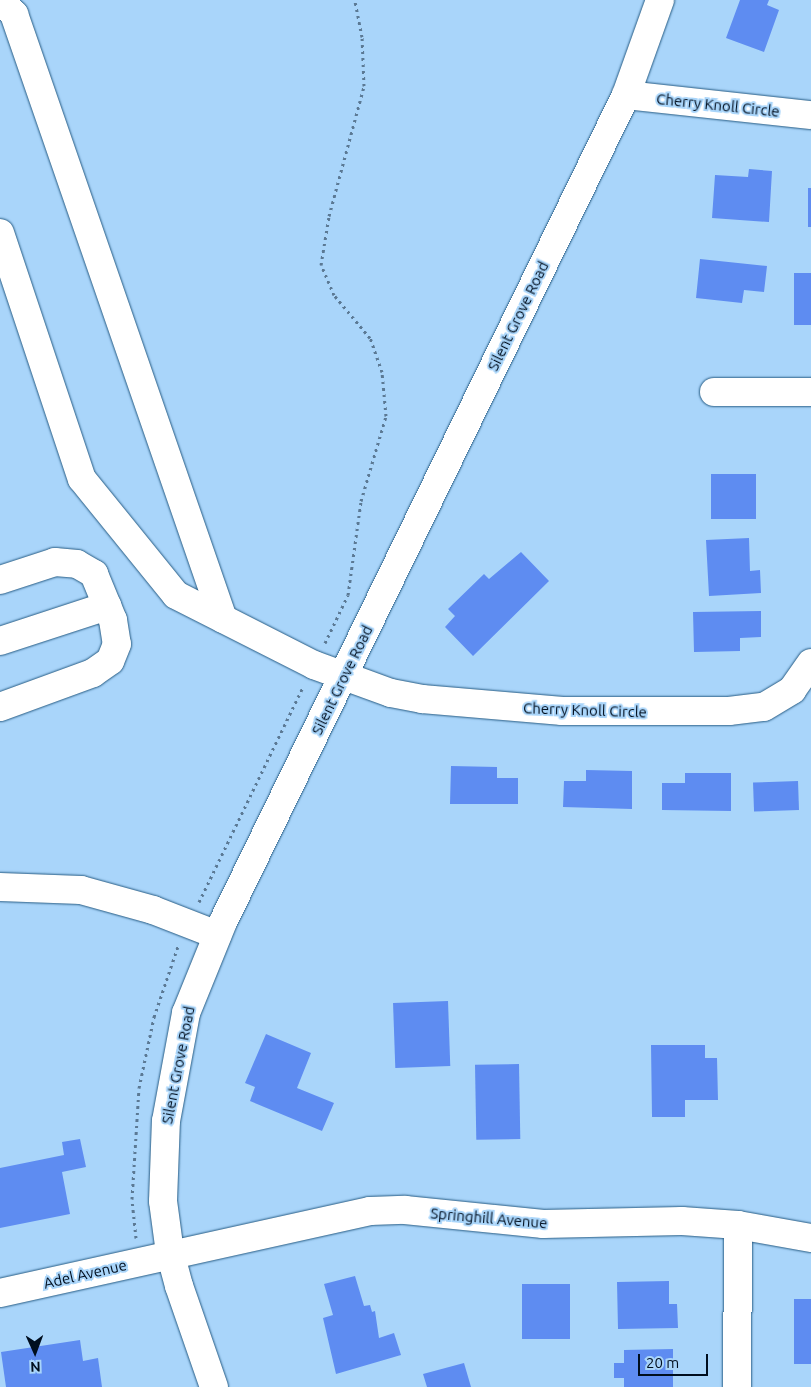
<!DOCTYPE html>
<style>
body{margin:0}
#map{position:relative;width:811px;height:1387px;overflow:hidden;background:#a9d5fa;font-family:Ubuntu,sans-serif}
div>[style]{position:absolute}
.building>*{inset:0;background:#5e8cf1;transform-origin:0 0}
.path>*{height:3px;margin-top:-1.5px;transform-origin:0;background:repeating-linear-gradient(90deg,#5b7994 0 2.5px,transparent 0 6.5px)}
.roads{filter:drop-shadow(0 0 1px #275c84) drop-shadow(0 0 1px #275c84)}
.minor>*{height:28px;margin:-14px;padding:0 14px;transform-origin:14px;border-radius:14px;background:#fff}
span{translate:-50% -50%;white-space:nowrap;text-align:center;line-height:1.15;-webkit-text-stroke:4px #a9d5fa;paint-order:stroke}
.street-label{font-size:15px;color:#000e1e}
.north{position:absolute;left:10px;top:1327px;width:50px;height:50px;-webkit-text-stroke:4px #a9d5fa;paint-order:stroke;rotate:178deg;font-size:14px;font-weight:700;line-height:20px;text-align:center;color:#000e1e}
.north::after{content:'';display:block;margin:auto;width:18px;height:22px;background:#000e1e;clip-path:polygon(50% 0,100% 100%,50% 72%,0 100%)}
.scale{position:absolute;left:638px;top:1354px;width:70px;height:22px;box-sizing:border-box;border:2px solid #000e1e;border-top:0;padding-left:6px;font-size:15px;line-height:18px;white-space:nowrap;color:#000e1e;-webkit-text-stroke:4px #a9d5fa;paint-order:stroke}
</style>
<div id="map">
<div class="building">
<div style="clip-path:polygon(740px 0,769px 0,767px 5px,779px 10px,764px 52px,726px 38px)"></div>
<div style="clip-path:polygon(749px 169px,772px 171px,769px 222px,712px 218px,715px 175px,748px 177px)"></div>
<div style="left:808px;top:188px;width:3px;height:39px"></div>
<div style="clip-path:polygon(700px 259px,767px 266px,764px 292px,744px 290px,742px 303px,696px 298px)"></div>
<div style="left:794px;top:273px;width:17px;height:52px"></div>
<div style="left:756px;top:474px;width:45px;height:45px;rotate:90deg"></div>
<div style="clip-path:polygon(749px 538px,750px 571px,760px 570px,761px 593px,709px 596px,706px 540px)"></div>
<div style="clip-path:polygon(521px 552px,549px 581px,473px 656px,445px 627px,455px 616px,448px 609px,484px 574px,489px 579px)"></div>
<div style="clip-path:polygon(761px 611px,761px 637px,740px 638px,740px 651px,694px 652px,693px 612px)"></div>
<div style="clip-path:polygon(451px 766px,497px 767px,497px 778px,518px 778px,518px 804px,450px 804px)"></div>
<div style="clip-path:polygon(586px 770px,632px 771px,632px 809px,563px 807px,564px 781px,586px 781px)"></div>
<div style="clip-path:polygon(685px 773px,731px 773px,731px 811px,662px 810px,662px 783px,685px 783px)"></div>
<div style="left:798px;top:781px;width:29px;height:45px;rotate:88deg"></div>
<div style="left:448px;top:1001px;width:65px;height:55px;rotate:88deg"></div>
<div style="clip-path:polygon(266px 1034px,311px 1053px,297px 1088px,334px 1103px,322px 1131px,250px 1101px,255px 1087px,245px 1083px)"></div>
<div style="clip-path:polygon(651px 1045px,705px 1045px,705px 1058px,717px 1058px,718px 1100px,685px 1100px,685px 1117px,652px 1117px)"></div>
<div style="left:519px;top:1064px;width:75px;height:44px;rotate:89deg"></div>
<div style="clip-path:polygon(80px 1139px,86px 1167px,62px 1172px,70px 1214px,0 1228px,0 1168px,64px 1155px,62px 1142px)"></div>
<div style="clip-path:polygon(355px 1276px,364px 1306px,370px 1305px,372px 1312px,375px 1311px,379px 1338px,394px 1333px,401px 1355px,336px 1374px,323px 1318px,333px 1315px,324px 1284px)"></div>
<div style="clip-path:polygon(669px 1281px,669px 1304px,677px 1304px,678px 1328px,618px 1329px,617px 1282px)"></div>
<div style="left:522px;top:1284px;width:48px;height:55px"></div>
<div style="left:811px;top:1299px;width:65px;height:17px;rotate:90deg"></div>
<div style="clip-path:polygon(80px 1340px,83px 1361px,98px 1358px,102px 1387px,6px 1387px,1px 1352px)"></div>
<div style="clip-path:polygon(673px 1349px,673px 1387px,624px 1387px,624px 1378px,614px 1378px,614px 1363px,624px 1363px,624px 1350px)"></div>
<div style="clip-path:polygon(464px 1363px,471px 1387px,427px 1387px,423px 1374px)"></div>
</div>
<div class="path">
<div style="left:325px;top:643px;width:53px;rotate:-64.4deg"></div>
<div style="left:348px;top:595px;width:95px;rotate:-82.1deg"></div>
<div style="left:361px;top:501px;width:89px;rotate:-73.6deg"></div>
<div style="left:386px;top:416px;width:44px;rotate:-95.2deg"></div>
<div style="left:382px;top:372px;width:36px;rotate:-109deg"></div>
<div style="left:370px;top:338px;width:56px;rotate:-129.9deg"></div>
<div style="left:334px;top:295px;width:33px;rotate:-113deg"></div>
<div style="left:321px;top:265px;width:50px;rotate:-80.7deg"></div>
<div style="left:329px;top:216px;width:135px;rotate:-74.9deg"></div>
<div style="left:364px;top:86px;width:49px;rotate:-92.3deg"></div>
<div style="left:362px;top:37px;width:38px;rotate:-101deg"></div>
<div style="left:199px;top:902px;width:239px;rotate:-64.2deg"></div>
<div style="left:136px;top:1238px;width:39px;rotate:-96deg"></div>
<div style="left:132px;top:1199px;width:111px;rotate:-86.4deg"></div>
<div style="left:139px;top:1088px;width:73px;rotate:-78.1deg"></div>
<div style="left:154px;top:1017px;width:75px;rotate:-71.3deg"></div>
</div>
<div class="roads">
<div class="minor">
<div style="left:0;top:0;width:20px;rotate:45deg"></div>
<div style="left:14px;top:14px;width:640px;rotate:70.94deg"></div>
<div style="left:626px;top:95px;width:186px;rotate:6.2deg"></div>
<div style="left:0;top:233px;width:259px;rotate:71.6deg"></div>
<div style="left:82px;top:479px;width:149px;rotate:51deg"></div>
<div style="left:176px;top:595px;width:155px;rotate:26.9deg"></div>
<div style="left:314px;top:665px;width:82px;rotate:20deg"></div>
<div style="left:391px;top:693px;width:32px;rotate:11deg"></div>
<div style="left:422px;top:699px;width:141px;rotate:4.9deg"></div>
<div style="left:562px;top:711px;width:167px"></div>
<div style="left:729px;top:711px;width:35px;rotate:-7deg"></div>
<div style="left:764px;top:707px;width:33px;rotate:-31deg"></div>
<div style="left:792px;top:690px;width:33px;rotate:-55deg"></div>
<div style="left:714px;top:392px;width:97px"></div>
<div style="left:0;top:580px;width:58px;rotate:-18.1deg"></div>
<div style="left:55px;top:562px;width:22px;rotate:5deg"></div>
<div style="left:77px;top:564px;width:20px;rotate:30deg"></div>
<div style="left:94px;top:574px;width:50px;rotate:67.6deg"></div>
<div style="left:113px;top:620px;width:24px;rotate:81deg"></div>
<div style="left:117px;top:644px;width:18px;rotate:112deg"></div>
<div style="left:110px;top:661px;width:21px;rotate:145deg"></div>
<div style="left:93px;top:673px;width:99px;rotate:159.9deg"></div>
<div style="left:0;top:641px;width:113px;rotate:-18.1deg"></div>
<div style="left:0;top:887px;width:81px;rotate:2.1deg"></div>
<div style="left:81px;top:890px;width:75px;rotate:15.5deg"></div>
<div style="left:153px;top:910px;width:69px;rotate:21.3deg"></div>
<div style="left:0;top:1293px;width:379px;rotate:-12.5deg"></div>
<div style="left:370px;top:1211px;width:35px;rotate:-2deg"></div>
<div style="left:405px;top:1210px;width:139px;rotate:5.8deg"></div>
<div style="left:543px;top:1224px;width:139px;rotate:-1.2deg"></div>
<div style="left:682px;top:1221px;width:56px;rotate:4.1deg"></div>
<div style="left:738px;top:1225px;width:74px;rotate:10.1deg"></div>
<div style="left:214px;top:1387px;width:107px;rotate:-109.1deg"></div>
<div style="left:179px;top:1286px;width:34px;rotate:-105deg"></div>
<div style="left:170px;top:1253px;width:52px;rotate:-97.7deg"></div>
<div style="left:163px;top:1201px;width:80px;rotate:-87.9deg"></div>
<div style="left:166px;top:1121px;width:110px;rotate:-79.5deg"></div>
<div style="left:186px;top:1013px;width:98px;rotate:-67.9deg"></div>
<div style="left:223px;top:922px;width:920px;rotate:-64.02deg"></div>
<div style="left:626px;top:95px;width:101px;rotate:-70.3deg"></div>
<div style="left:737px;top:1387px;width:162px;rotate:-89.6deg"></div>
</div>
</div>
<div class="street-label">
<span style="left:718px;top:105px;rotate:6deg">Cherry Knoll Circle</span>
<span style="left:518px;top:316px;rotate:-64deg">Silent Grove Road</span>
<span style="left:342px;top:680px;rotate:-64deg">Silent Grove Road</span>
<span style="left:585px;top:710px;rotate:2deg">Cherry Knoll Circle</span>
<span style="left:178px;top:1065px;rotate:-79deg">Silent Grove Road</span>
<span style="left:489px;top:1218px;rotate:5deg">Springhill Avenue</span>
<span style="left:85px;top:1274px;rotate:-13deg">Adel Avenue</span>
</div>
<div class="north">N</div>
<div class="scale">20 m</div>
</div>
